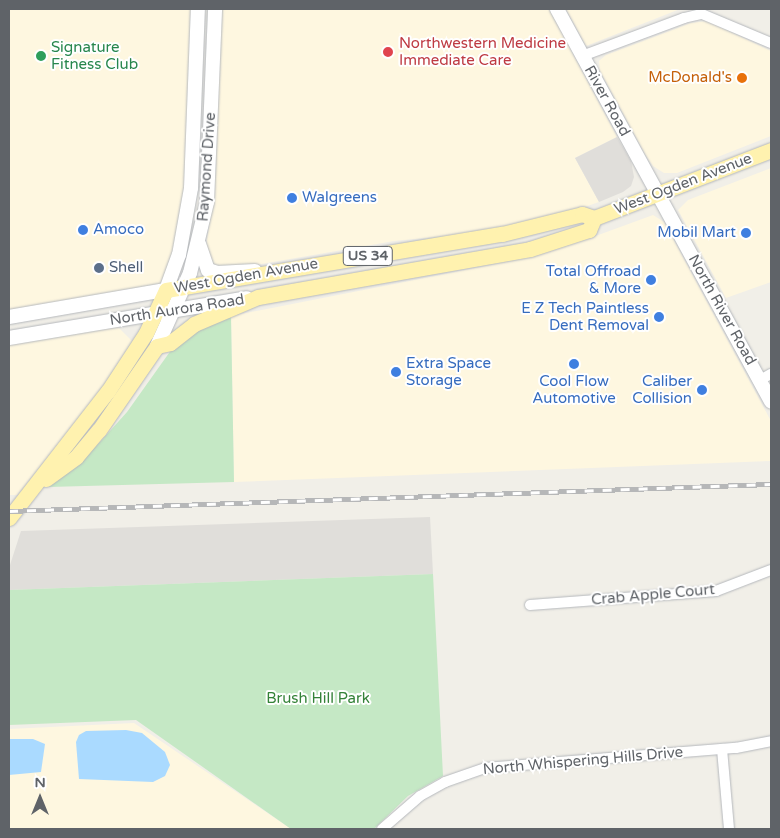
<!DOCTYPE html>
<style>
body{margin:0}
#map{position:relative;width:780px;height:838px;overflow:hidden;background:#f1efe8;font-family:"Varela Round",sans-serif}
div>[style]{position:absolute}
.commercial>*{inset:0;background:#fef7e0}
.industrial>*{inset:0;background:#e0deda}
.green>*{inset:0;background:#c5e8c5}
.water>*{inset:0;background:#aadaff}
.roads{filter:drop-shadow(0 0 1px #b5b8bc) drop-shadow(0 0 1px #b5b8bc)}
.street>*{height:10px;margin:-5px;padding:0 5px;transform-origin:5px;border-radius:5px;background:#fff}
.secondary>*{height:14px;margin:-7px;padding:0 7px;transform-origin:7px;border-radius:7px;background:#fff}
.primary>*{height:15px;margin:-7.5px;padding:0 7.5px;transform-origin:7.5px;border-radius:7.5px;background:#fff2af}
.rail>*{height:5px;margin-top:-2.5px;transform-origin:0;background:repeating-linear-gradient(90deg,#fff 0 9px,#b6b7b8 0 18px);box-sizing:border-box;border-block:1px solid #b6b7b8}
.dots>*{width:14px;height:14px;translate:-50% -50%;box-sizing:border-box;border:2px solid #fff;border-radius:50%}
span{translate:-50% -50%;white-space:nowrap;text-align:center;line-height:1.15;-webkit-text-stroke:4px #fff;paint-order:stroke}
.shield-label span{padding:1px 4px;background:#fff;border:1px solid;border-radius:4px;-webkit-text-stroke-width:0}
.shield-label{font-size:14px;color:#5f6368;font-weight:700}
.health-label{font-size:15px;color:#be3a42}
.left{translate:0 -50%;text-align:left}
.leisure-label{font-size:15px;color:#27864d}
.food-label{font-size:15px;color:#c56008}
.right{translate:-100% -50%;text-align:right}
.street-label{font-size:15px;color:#5f6368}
.shop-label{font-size:15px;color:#366cbe}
.service-label{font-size:15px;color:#4e5e75}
.park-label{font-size:15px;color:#348238}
.frame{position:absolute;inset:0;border:10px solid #5f6368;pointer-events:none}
.north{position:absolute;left:15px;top:773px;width:50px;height:50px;-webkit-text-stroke:4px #fff;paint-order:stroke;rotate:0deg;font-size:14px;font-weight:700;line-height:20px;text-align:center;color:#5f6368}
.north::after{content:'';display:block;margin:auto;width:18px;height:22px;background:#5f6368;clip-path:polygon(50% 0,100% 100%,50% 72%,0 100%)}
</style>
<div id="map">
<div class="commercial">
<div style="clip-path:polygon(9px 9px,192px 9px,187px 170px,175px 250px,164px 280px,158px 286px,9px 313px)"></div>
<div style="clip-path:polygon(221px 9px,549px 9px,617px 137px,575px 158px,599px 202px,553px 218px,456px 235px,394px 241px,233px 269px,213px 267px,206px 248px,215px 182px)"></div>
<div style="clip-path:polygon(566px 9px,680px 9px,586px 46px)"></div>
<div style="clip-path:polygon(707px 21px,771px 51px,771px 136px,677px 173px,664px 173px,653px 166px,645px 154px,600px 71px,599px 61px,606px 55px,691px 23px)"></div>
<div style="clip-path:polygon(771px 168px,771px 282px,726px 298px,678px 210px,688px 200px)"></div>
<div style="clip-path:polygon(653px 215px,664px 222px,771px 421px,771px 461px,234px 482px,231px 316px,517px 260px,582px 241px)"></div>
<div style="clip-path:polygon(118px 327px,132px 341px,99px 393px,17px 495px,9px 495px,9px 344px)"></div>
<div style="clip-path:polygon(134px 723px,291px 829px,9px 829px,9px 729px)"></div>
</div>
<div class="industrial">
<div style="clip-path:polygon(617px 137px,631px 161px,634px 177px,631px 186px,623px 192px,599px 202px,575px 158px)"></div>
<div style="clip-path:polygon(430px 517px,433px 574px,9px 590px,9px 568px,21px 531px)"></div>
</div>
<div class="green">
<div style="clip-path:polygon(231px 316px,234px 482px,48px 487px,100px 442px,127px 412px,174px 346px,195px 331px)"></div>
<div style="clip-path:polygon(433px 574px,443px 776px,408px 796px,374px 829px,291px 829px,136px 720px,9px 725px,9px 590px)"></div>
</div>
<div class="water">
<div style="clip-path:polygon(126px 730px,142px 733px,165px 752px,170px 765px,165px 776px,153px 782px,79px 779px,76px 742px,79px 735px,86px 731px)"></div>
<div style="clip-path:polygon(9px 739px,33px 739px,45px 744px,41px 772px,9px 775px)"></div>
</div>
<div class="roads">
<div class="street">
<div style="left:582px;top:56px;width:109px;rotate:-20.4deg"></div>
<div style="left:684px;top:18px;width:18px;rotate:-13deg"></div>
<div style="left:702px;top:14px;width:75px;rotate:22.8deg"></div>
<div style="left:760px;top:380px;width:13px;rotate:-29deg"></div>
<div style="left:530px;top:605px;width:187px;rotate:-4.3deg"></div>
<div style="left:716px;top:591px;width:59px;rotate:-20.9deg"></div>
<div style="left:722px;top:749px;width:80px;rotate:85deg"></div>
<div style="left:382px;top:829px;width:50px;rotate:-41deg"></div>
<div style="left:420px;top:796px;width:29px;rotate:-29deg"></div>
<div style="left:445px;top:782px;width:42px;rotate:-19.3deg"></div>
<div style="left:485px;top:768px;width:252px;rotate:-4.6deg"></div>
<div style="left:736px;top:748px;width:36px;rotate:-11deg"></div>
</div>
<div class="secondary">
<div style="left:557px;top:9px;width:447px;rotate:61.4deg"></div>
<div style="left:199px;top:244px;width:28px;rotate:71deg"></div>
<div style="left:208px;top:270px;width:9px;rotate:18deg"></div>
<div style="left:217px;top:273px;width:38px;rotate:-3deg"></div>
<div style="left:9px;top:317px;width:159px;rotate:-9.8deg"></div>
<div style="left:166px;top:290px;width:37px;rotate:-70deg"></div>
<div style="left:179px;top:255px;width:68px;rotate:-79.8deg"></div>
<div style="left:191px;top:188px;width:179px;rotate:-87.8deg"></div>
<div style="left:9px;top:338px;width:241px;rotate:-9.5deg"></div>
<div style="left:157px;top:346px;width:80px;rotate:-65.7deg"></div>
<div style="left:190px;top:273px;width:73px;rotate:-76.5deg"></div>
<div style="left:207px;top:202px;width:193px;rotate:-87.6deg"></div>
</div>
<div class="primary">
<div style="left:46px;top:479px;width:37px;rotate:-36deg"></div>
<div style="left:76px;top:457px;width:35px;rotate:-50deg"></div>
<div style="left:99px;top:430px;width:102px;rotate:-55.4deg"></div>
<div style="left:157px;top:346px;width:13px;rotate:-13deg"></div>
<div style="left:170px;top:343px;width:31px;rotate:-38deg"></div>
<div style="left:194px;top:324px;width:69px;rotate:-22.9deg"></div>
<div style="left:258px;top:297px;width:276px;rotate:-10deg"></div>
<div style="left:530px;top:249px;width:62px;rotate:-17.9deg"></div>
<div style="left:589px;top:230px;width:13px;rotate:-67deg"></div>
<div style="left:9px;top:518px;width:161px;rotate:-52.1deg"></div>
<div style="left:108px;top:391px;width:69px;rotate:-56.8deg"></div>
<div style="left:146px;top:333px;width:47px;rotate:-65.1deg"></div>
<div style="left:166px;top:290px;width:341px;rotate:-9.5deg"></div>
<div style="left:502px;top:234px;width:82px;rotate:-14deg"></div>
<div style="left:582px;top:214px;width:13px;rotate:18deg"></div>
<div style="left:594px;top:218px;width:190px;rotate:-21deg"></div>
</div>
</div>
<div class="rail">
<div style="left:9px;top:511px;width:762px;rotate:-2.03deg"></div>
</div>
<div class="dots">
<div style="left:388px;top:52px;background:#e0444e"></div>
<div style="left:41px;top:56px;background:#2e9e5b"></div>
<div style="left:742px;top:78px;background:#e8710a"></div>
<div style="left:292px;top:198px;background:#3f7fe0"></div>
<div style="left:83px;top:230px;background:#3f7fe0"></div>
<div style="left:746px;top:233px;background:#3f7fe0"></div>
<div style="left:99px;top:268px;background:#5c6f8a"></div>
<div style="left:651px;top:280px;background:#3f7fe0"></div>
<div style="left:659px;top:317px;background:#3f7fe0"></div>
<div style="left:574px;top:364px;background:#3f7fe0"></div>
<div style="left:396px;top:372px;background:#3f7fe0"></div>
<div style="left:702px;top:390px;background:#3f7fe0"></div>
</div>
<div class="shield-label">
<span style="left:368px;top:256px">US 34</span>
</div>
<div class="health-label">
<span class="left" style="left:399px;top:52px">Northwestern Medicine<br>Immediate Care</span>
</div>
<div class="leisure-label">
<span class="left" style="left:51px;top:56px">Signature<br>Fitness Club</span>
</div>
<div class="food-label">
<span class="right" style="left:732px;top:78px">McDonald's</span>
</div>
<div class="street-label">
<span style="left:607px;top:101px;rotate:61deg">River Road</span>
<span style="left:207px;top:167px;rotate:-86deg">Raymond Drive</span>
<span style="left:683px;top:184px;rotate:-21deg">West Ogden Avenue</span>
<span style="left:246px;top:276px;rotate:-10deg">West Ogden Avenue</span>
<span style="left:177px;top:310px;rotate:-9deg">North Aurora Road</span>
<span style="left:722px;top:310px;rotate:61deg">North River Road</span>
<span style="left:653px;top:595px;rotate:-5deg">Crab Apple Court</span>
<span style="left:583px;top:761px;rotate:-5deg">North Whispering Hills Drive</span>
</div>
<div class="shop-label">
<span class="left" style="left:302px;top:198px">Walgreens</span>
<span class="left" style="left:93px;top:230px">Amoco</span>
<span class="right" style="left:736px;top:233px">Mobil Mart</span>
<span class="right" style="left:641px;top:280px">Total Offroad<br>&amp; More</span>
<span class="right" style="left:649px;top:317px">E Z Tech Paintless<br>Dent Removal</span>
<span class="left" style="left:406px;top:372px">Extra Space<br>Storage</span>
<span style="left:574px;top:390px">Cool Flow<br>Automotive</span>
<span class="right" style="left:692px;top:390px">Caliber<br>Collision</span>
</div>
<div class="service-label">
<span class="left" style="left:109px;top:268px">Shell</span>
</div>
<div class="park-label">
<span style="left:318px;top:699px">Brush Hill Park</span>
</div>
<div class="frame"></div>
<div class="north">N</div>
</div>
